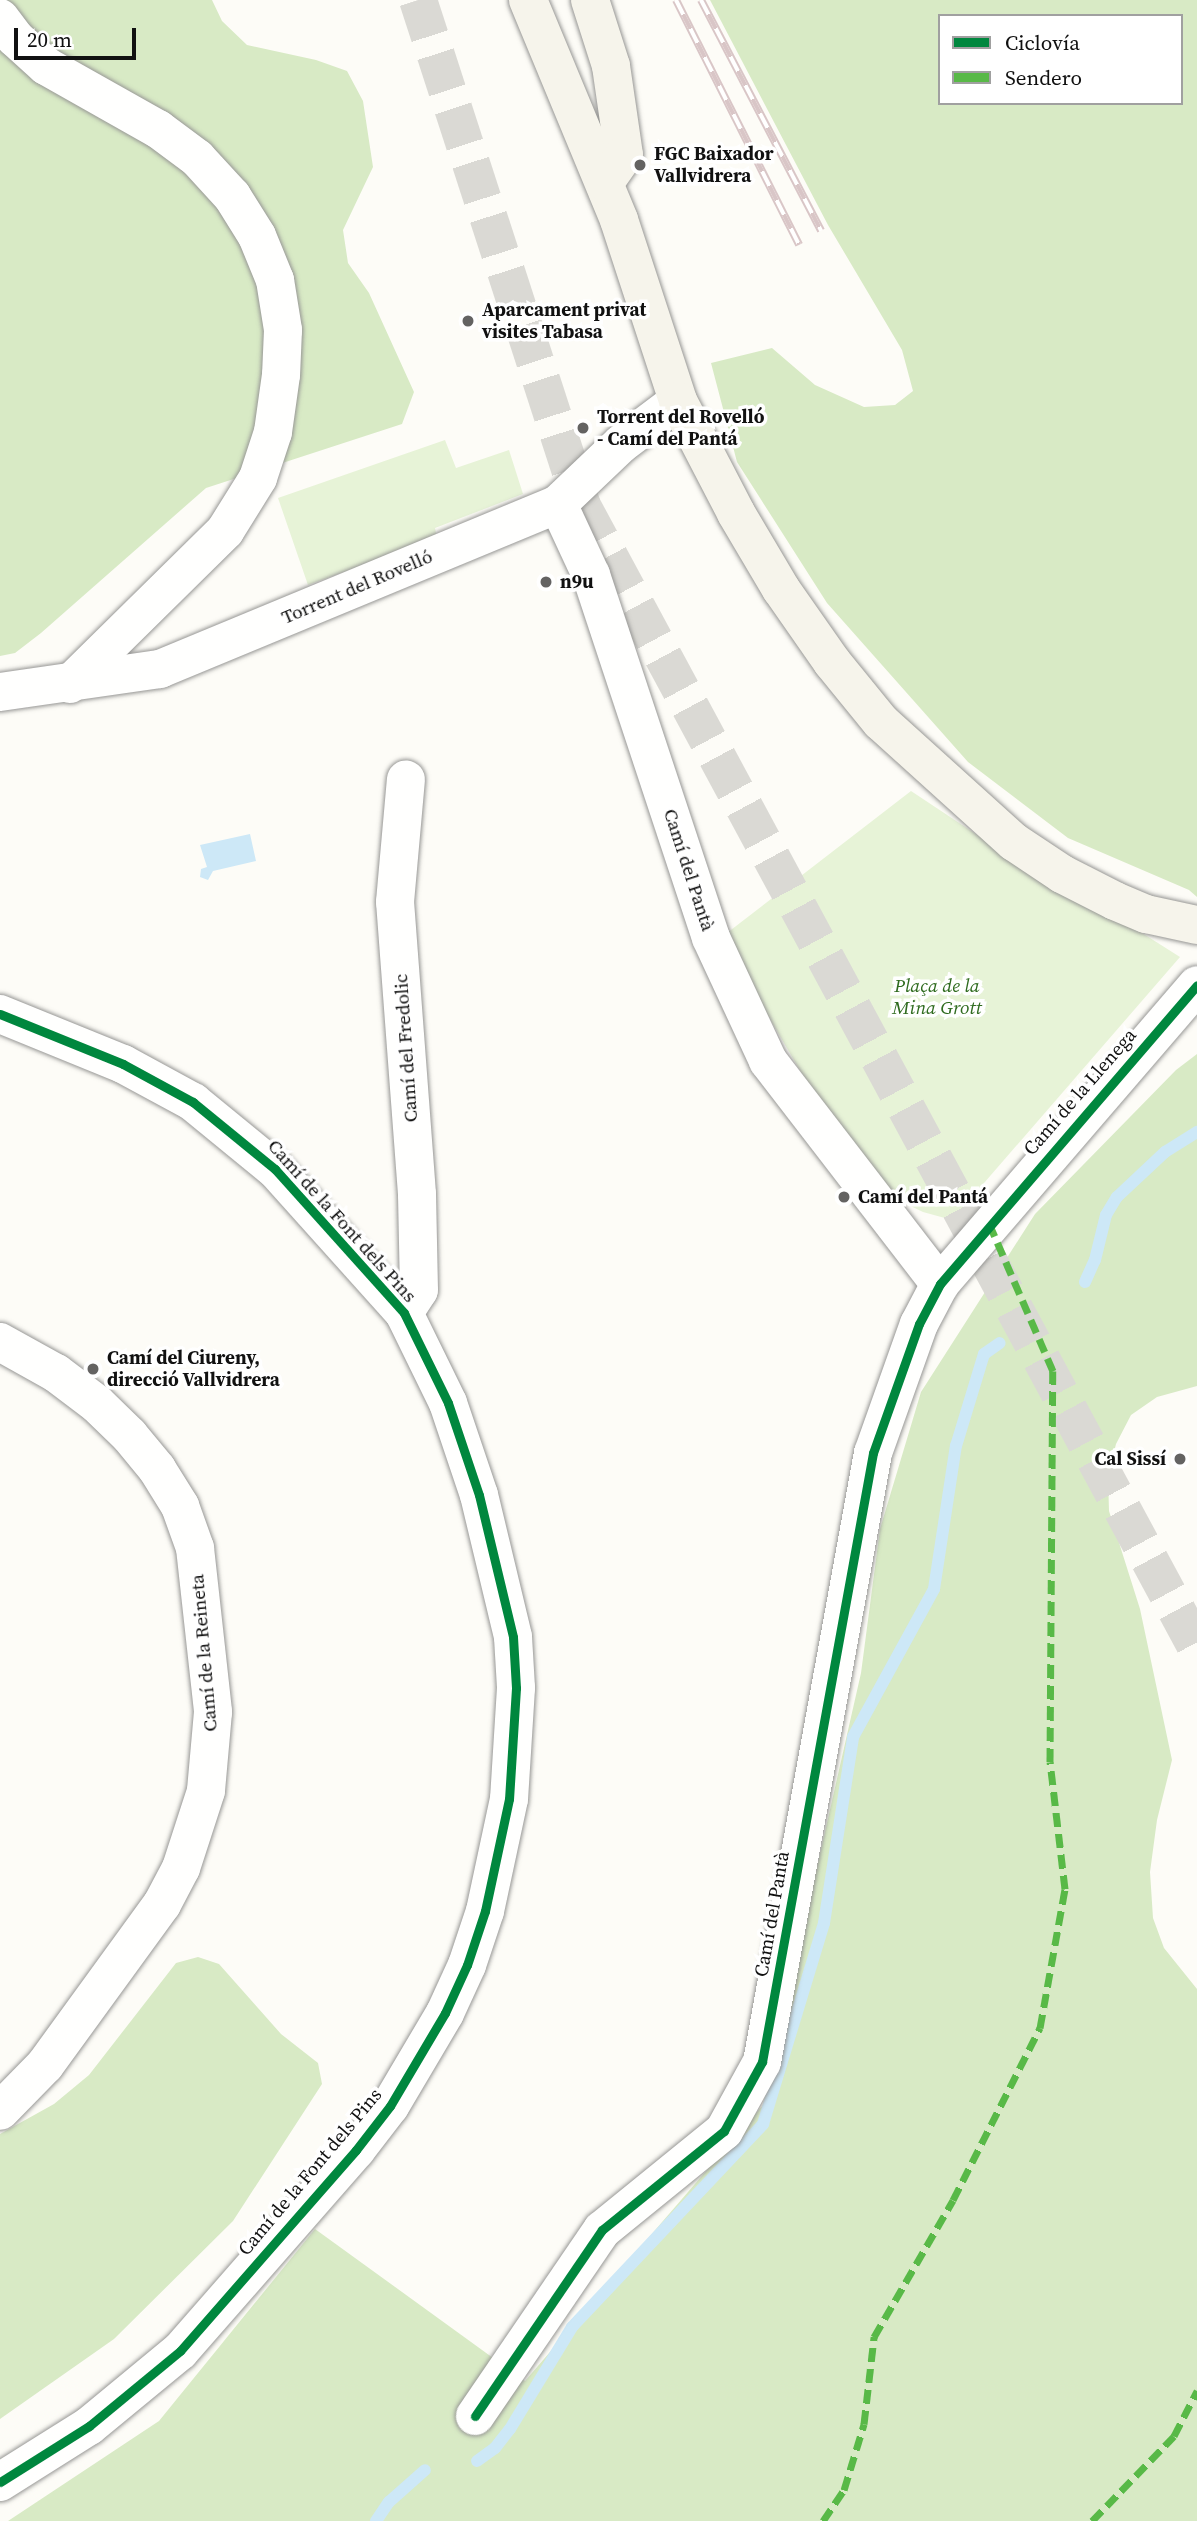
<!DOCTYPE html>
<meta charset="utf-8">
<style>
body{margin:0}
#map{position:relative;width:1197px;height:2521px;overflow:hidden;background:#fdfcf7;font-family:"Source Serif 4",serif}
div>[style]{position:absolute}
.green>*{inset:0;background:#e7f3d7}
.forest>*{inset:0;background:#d8eac5}
.water>*{inset:0;background:#cde8f7}
.stream>*{height:12px;margin:-6px;padding:0 6px;transform-origin:6px;border-radius:6px;background:#cde8f7}
.highway-tunnel>*{height:38px;margin-top:-19px;transform-origin:0;background:repeating-linear-gradient(90deg,#dad9d4 0 38px,transparent 0 57px)}
.roads{filter:drop-shadow(0 0 2px #979795) drop-shadow(0 0 2px #979795)}
.street>*{height:38px;margin:-19px;padding:0 19px;transform-origin:19px;border-radius:19px;background:#fffffe}
.secondary>*{height:38px;margin:-19px;padding:0 19px;transform-origin:19px;border-radius:19px;background:#f6f4eb}
.rail>*{height:8px;margin-top:-4px;transform-origin:0;background:repeating-linear-gradient(90deg,#fff 0 16px,#d9c6c7 0 32px);box-sizing:border-box;border-block:2px solid #d9c6c7}
.quiet>*{height:7px;margin-top:-3.5px;transform-origin:0;background:repeating-linear-gradient(90deg,#58b947 0 14px,transparent 0 21px)}
.cycleway>*{height:9px;margin:-4.5px;padding:0 4.5px;transform-origin:4.5px;border-radius:4.5px;background:#00873e}
.dots>*{width:19px;height:19px;translate:-50% -50%;box-sizing:border-box;border:4px solid #fff;border-radius:50%}
span{translate:-50% -50%;white-space:nowrap;text-align:center;line-height:1.15;-webkit-text-stroke:7px #fff;paint-order:stroke}
.poi-label{font-size:19px;color:#111;font-weight:700}
.left{translate:0 -50%;text-align:left}
.right{translate:-100% -50%;text-align:right}
.street-label{font-size:19px;color:#111}
.park-label{font-size:19px;color:#2f6b1f;font-style:italic}
.legend{position:absolute;left:938px;top:14px;width:245px;height:91px;box-sizing:border-box;background:#fff;border:2px solid #a0a0a0;margin:0;padding:9px 12px;list-style:none;font-size:21px;color:#111}
.legend li{display:flex;align-items:center;gap:14px;height:35px}
.legend b{width:35px;border:2px solid #a0a0a0}
.scale{position:absolute;left:14px;top:28px;width:122px;height:32px;box-sizing:border-box;border:4px solid #111;border-top:0;padding-left:9px;font-size:21px;line-height:24px;white-space:nowrap;color:#111;-webkit-text-stroke:5px #fff;paint-order:stroke}
</style>
<div id="map">
<div class="green">
<div style="clip-path:polygon(445px 440px,456px 468px,509px 450px,523px 494px,435px 528px,437px 538px,308px 585px,278px 498px)"></div>
<div style="clip-path:polygon(911px 791px,1042px 878px,1120px 919px,1180px 957px,952px 1220px,923px 1212px,867px 1185px,767px 1014px,727px 933px)"></div>
</div>
<div class="forest">
<div style="clip-path:polygon(0 0,212px 0,222px 21px,247px 45px,316px 60px,347px 71px,363px 101px,373px 167px,343px 230px,348px 263px,369px 293px,414px 392px,402px 424px,206px 488px,41px 633px,15px 653px,0 656px)"></div>
<div style="clip-path:polygon(evenodd,710px 0,1197px 0,1197px 897px,1189px 890px,1068px 838px,968px 762px,827px 603px,737px 462px,711px 363px,772px 348px,815px 385px,864px 407px,895px 405px,913px 391px,902px 350px,828px 225px,710px 0,940px 16px,1181px 16px,1181px 103px,940px 103px,940px 16px)"></div>
<div style="clip-path:polygon(1197px 1054px,1197px 1386px,1157px 1397px,1131px 1415px,1116px 1444px,1108px 1476px,1109px 1511px,1140px 1609px,1172px 1760px,1157px 1820px,1150px 1872px,1153px 1918px,1164px 1948px,1197px 1989px,1197px 2521px,8px 2521px,159px 2421px,315px 2229px,525px 2381px,763px 2105px,861px 1673px,880px 1529px,921px 1392px,1035px 1214px,1176px 1070px)"></div>
<div style="clip-path:polygon(198px 1957px,219px 1964px,281px 2034px,318px 2063px,322px 2084px,233px 2221px,114px 2339px,0 2419px,0 2134px,54px 2104px,89px 2075px,176px 1963px)"></div>
</div>
<div class="water">
<div style="clip-path:polygon(250px 834px,256px 861px,213px 871px,208px 880px,200px 877px,201px 869px,207px 867px,200px 845px)"></div>
</div>
<div class="stream">
<div style="left:1085px;top:1282px;width:24px;rotate:-66deg"></div>
<div style="left:1095px;top:1260px;width:46px;rotate:-76.3deg"></div>
<div style="left:1106px;top:1215px;width:21px;rotate:-59deg"></div>
<div style="left:1117px;top:1197px;width:66px;rotate:-43.2deg"></div>
<div style="left:1165px;top:1152px;width:38px;rotate:-32deg"></div>
<div style="left:477px;top:2461px;width:22px;rotate:-36deg"></div>
<div style="left:495px;top:2448px;width:24px;rotate:-52deg"></div>
<div style="left:510px;top:2429px;width:119px;rotate:-58.7deg"></div>
<div style="left:572px;top:2327px;width:279px;rotate:-46.7deg"></div>
<div style="left:763px;top:2124px;width:210px;rotate:-73.1deg"></div>
<div style="left:824px;top:1923px;width:188px;rotate:-81.1deg"></div>
<div style="left:853px;top:1737px;width:169px;rotate:-61.3deg"></div>
<div style="left:934px;top:1589px;width:145px;rotate:-81.3deg"></div>
<div style="left:956px;top:1446px;width:96px;rotate:-73.1deg"></div>
<div style="left:984px;top:1354px;width:19px;rotate:-35deg"></div>
<div style="left:376px;top:2521px;width:23px;rotate:-56deg"></div>
<div style="left:389px;top:2502px;width:48px;rotate:-41.6deg"></div>
</div>
<div class="highway-tunnel">
<div style="left:418px;top:0;width:532px;rotate:72.04deg"></div>
<div style="left:582px;top:506px;width:1297px;rotate:61.7deg"></div>
</div>
<div class="roads">
<div class="street">
<div style="left:0;top:18px;width:25px;rotate:53deg"></div>
<div style="left:15px;top:38px;width:42px;rotate:42.1deg"></div>
<div style="left:46px;top:66px;width:129px;rotate:29.4deg"></div>
<div style="left:158px;top:129px;width:49px;rotate:36.6deg"></div>
<div style="left:197px;top:158px;width:52px;rotate:47.4deg"></div>
<div style="left:232px;top:196px;width:47px;rotate:58deg"></div>
<div style="left:257px;top:236px;width:48px;rotate:67.8deg"></div>
<div style="left:275px;top:280px;width:51px;rotate:80.9deg"></div>
<div style="left:283px;top:330px;width:45px;rotate:92.5deg"></div>
<div style="left:281px;top:375px;width:58px;rotate:98deg"></div>
<div style="left:273px;top:432px;width:48px;rotate:108.1deg"></div>
<div style="left:258px;top:478px;width:62px;rotate:121.9deg"></div>
<div style="left:225px;top:531px;width:218px;rotate:135.4deg"></div>
<div style="left:558px;top:504px;width:78px;rotate:65.1deg"></div>
<div style="left:591px;top:575px;width:382px;rotate:71.7deg"></div>
<div style="left:711px;top:938px;width:136px;rotate:65.1deg"></div>
<div style="left:768px;top:1061px;width:282px;rotate:52.4deg"></div>
<div style="left:0;top:692px;width:162px;rotate:-8.2deg"></div>
<div style="left:160px;top:669px;width:431px;rotate:-22.5deg"></div>
<div style="left:558px;top:504px;width:87px;rotate:-43.6deg"></div>
<div style="left:621px;top:444px;width:71px;rotate:-37deg"></div>
<div style="left:0;top:1014px;width:133px;rotate:22.1deg"></div>
<div style="left:123px;top:1064px;width:80px;rotate:28.5deg"></div>
<div style="left:193px;top:1102px;width:106px;rotate:39.3deg"></div>
<div style="left:275px;top:1169px;width:193px;rotate:48.1deg"></div>
<div style="left:404px;top:1313px;width:100px;rotate:63.9deg"></div>
<div style="left:448px;top:1403px;width:97px;rotate:71.4deg"></div>
<div style="left:479px;top:1495px;width:146px;rotate:76.5deg"></div>
<div style="left:513px;top:1637px;width:51px;rotate:86.6deg"></div>
<div style="left:516px;top:1688px;width:111px;rotate:93.6deg"></div>
<div style="left:509px;top:1799px;width:115px;rotate:102.1deg"></div>
<div style="left:485px;top:1911px;width:57px;rotate:108.4deg"></div>
<div style="left:467px;top:1965px;width:53px;rotate:114.6deg"></div>
<div style="left:445px;top:2013px;width:108px;rotate:120.6deg"></div>
<div style="left:390px;top:2106px;width:56px;rotate:127.7deg"></div>
<div style="left:356px;top:2150px;width:267px;rotate:131.2deg"></div>
<div style="left:180px;top:2351px;width:118px;rotate:140.5deg"></div>
<div style="left:89px;top:2426px;width:105px;rotate:147.8deg"></div>
<div style="left:404px;top:1313px;width:27px;rotate:-57deg"></div>
<div style="left:419px;top:1290px;width:96px;rotate:-91.2deg"></div>
<div style="left:417px;top:1194px;width:293px;rotate:-94.3deg"></div>
<div style="left:395px;top:902px;width:123px;rotate:-84.9deg"></div>
<div style="left:0;top:1342px;width:64px;rotate:29deg"></div>
<div style="left:56px;top:1373px;width:51px;rotate:37.1deg"></div>
<div style="left:97px;top:1404px;width:45px;rotate:44.1deg"></div>
<div style="left:129px;top:1435px;width:44px;rotate:50.5deg"></div>
<div style="left:157px;top:1469px;width:44px;rotate:58.1deg"></div>
<div style="left:180px;top:1506px;width:45px;rotate:70.3deg"></div>
<div style="left:195px;top:1548px;width:165px;rotate:83.7deg"></div>
<div style="left:213px;top:1712px;width:79px;rotate:95.1deg"></div>
<div style="left:206px;top:1791px;width:81px;rotate:108deg"></div>
<div style="left:181px;top:1868px;width:41px;rotate:117.8deg"></div>
<div style="left:162px;top:1904px;width:199px;rotate:126deg"></div>
<div style="left:45px;top:2065px;width:64px;rotate:134.4deg"></div>
<div style="left:475px;top:2416px;width:225px;rotate:-55.7deg"></div>
<div style="left:602px;top:2230px;width:157px;rotate:-39.1deg"></div>
<div style="left:724px;top:2131px;width:79px;rotate:-61.2deg"></div>
<div style="left:762px;top:2062px;width:619px;rotate:-79.67deg"></div>
<div style="left:873px;top:1453px;width:137px;rotate:-70.4deg"></div>
<div style="left:919px;top:1324px;width:45px;rotate:-62.3deg"></div>
<div style="left:940px;top:1284px;width:394px;rotate:-49.3deg"></div>
</div>
<div class="secondary">
<div style="left:528px;top:0;width:238px;rotate:67.5deg"></div>
<div style="left:619px;top:220px;width:190px;rotate:71.9deg"></div>
<div style="left:678px;top:401px;width:126px;rotate:62.6deg"></div>
<div style="left:736px;top:513px;width:88px;rotate:59.4deg"></div>
<div style="left:781px;top:589px;width:89px;rotate:55.1deg"></div>
<div style="left:832px;top:662px;width:77px;rotate:50.8deg"></div>
<div style="left:881px;top:722px;width:179px;rotate:42.1deg"></div>
<div style="left:1014px;top:842px;width:58px;rotate:33.7deg"></div>
<div style="left:1062px;top:874px;width:59px;rotate:27deg"></div>
<div style="left:1115px;top:901px;width:34px;rotate:23deg"></div>
<div style="left:1146px;top:914px;width:52px;rotate:12.2deg"></div>
<div style="left:590px;top:0;width:69px;rotate:72.3deg"></div>
<div style="left:611px;top:66px;width:90px;rotate:81.7deg"></div>
<div style="left:624px;top:155px;width:33px;rotate:125deg"></div>
</div>
</div>
<div class="rail">
<div style="left:676px;top:0;width:274px;rotate:63.3deg"></div>
<div style="left:701px;top:0;width:260px;rotate:62.5deg"></div>
</div>
<div class="quiet">
<div style="left:823px;top:2521px;width:37px;rotate:-56deg"></div>
<div style="left:844px;top:2490px;width:69px;rotate:-73.1deg"></div>
<div style="left:864px;top:2424px;width:88px;rotate:-83.4deg"></div>
<div style="left:874px;top:2337px;width:158px;rotate:-60deg"></div>
<div style="left:953px;top:2200px;width:193px;rotate:-63.2deg"></div>
<div style="left:1040px;top:2028px;width:141px;rotate:-79.8deg"></div>
<div style="left:1065px;top:1889px;width:128px;rotate:-96.7deg"></div>
<div style="left:1050px;top:1762px;width:391px;rotate:-89.6deg"></div>
<div style="left:1053px;top:1371px;width:161px;rotate:-113.4deg"></div>
<div style="left:1092px;top:2521px;width:118px;rotate:-46deg"></div>
<div style="left:1174px;top:2436px;width:51px;rotate:-62.9deg"></div>
</div>
<div class="cycleway">
<div style="left:0;top:1014px;width:133px;rotate:22.1deg"></div>
<div style="left:123px;top:1064px;width:80px;rotate:28.5deg"></div>
<div style="left:193px;top:1102px;width:106px;rotate:39.3deg"></div>
<div style="left:275px;top:1169px;width:193px;rotate:48.1deg"></div>
<div style="left:404px;top:1313px;width:100px;rotate:63.9deg"></div>
<div style="left:448px;top:1403px;width:97px;rotate:71.4deg"></div>
<div style="left:479px;top:1495px;width:146px;rotate:76.5deg"></div>
<div style="left:513px;top:1637px;width:51px;rotate:86.6deg"></div>
<div style="left:516px;top:1688px;width:111px;rotate:93.6deg"></div>
<div style="left:509px;top:1799px;width:115px;rotate:102.1deg"></div>
<div style="left:485px;top:1911px;width:57px;rotate:108.4deg"></div>
<div style="left:467px;top:1965px;width:53px;rotate:114.6deg"></div>
<div style="left:445px;top:2013px;width:108px;rotate:120.6deg"></div>
<div style="left:390px;top:2106px;width:56px;rotate:127.7deg"></div>
<div style="left:356px;top:2150px;width:267px;rotate:131.2deg"></div>
<div style="left:180px;top:2351px;width:118px;rotate:140.5deg"></div>
<div style="left:89px;top:2426px;width:105px;rotate:147.8deg"></div>
<div style="left:475px;top:2416px;width:225px;rotate:-55.7deg"></div>
<div style="left:602px;top:2230px;width:157px;rotate:-39.1deg"></div>
<div style="left:724px;top:2131px;width:79px;rotate:-61.2deg"></div>
<div style="left:762px;top:2062px;width:619px;rotate:-79.67deg"></div>
<div style="left:873px;top:1453px;width:137px;rotate:-70.4deg"></div>
<div style="left:919px;top:1324px;width:45px;rotate:-62.3deg"></div>
<div style="left:940px;top:1284px;width:394px;rotate:-49.3deg"></div>
</div>
<div class="dots">
<div style="left:640px;top:165px;background:#646362"></div>
<div style="left:468px;top:321px;background:#646362"></div>
<div style="left:583px;top:428px;background:#646362"></div>
<div style="left:546px;top:582px;background:#646362"></div>
<div style="left:844px;top:1197px;background:#646362"></div>
<div style="left:93px;top:1369px;background:#646362"></div>
<div style="left:1180px;top:1459px;background:#646362"></div>
</div>
<div class="poi-label">
<span class="left" style="left:654px;top:165px">FGC Baixador<br>Vallvidrera</span>
<span class="left" style="left:482px;top:321px">Aparcament privat<br>visites Tabasa</span>
<span class="left" style="left:597px;top:428px">Torrent del Rovelló<br>- Camí del Pantá</span>
<span class="left" style="left:560px;top:582px">n9u</span>
<span class="left" style="left:858px;top:1197px">Camí del Pantá</span>
<span class="left" style="left:107px;top:1369px">Camí del Ciureny,<br>direcció Vallvidrera</span>
<span class="right" style="left:1166px;top:1459px">Cal Sissí</span>
</div>
<div class="street-label">
<span style="left:357px;top:587px;rotate:-23deg">Torrent del Rovelló</span>
<span style="left:689px;top:870px;rotate:72deg">Camí del Pantà</span>
<span style="left:406px;top:1048px;rotate:-94deg">Camí del Fredolic</span>
<span style="left:1080px;top:1092px;rotate:-49deg">Camí de la Llenega</span>
<span style="left:342px;top:1221px;rotate:48deg">Camí de la Font dels Pins</span>
<span style="left:204px;top:1653px;rotate:-95deg">Camí de la Reineta</span>
<span style="left:772px;top:1914px;rotate:-80deg">Camí del Pantà</span>
<span style="left:310px;top:2172px;rotate:-50deg">Camí de la Font dels Pins</span>
</div>
<div class="park-label">
<span style="left:937px;top:997px">Plaça de la<br>Mina Grott</span>
</div>
<ul class="legend">
<li><b style="height:9px;background:#00873e"></b>Ciclovía</li>
<li><b style="height:9px;background:#58b947"></b>Sendero</li>
</ul>
<div class="scale">20 m</div>
</div>
